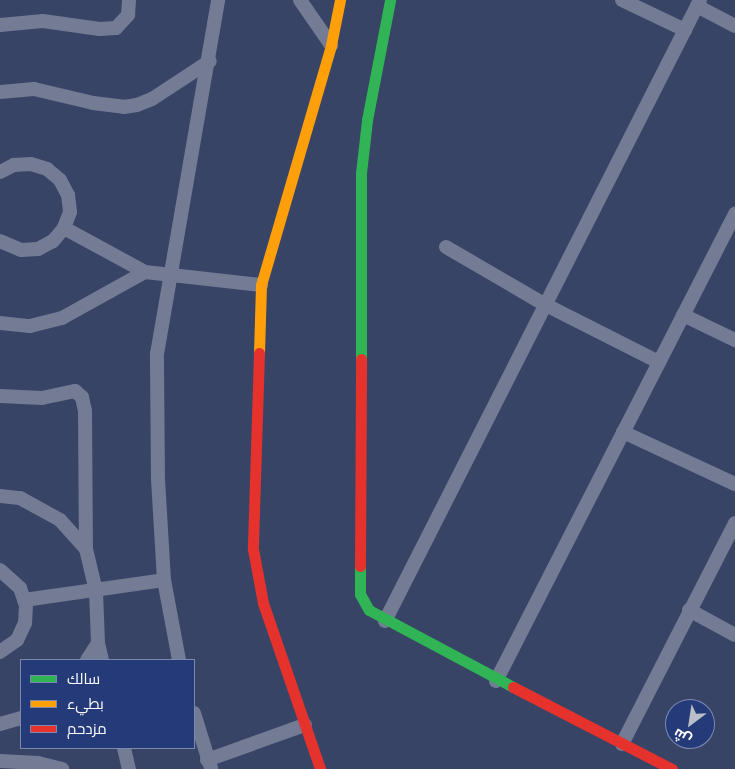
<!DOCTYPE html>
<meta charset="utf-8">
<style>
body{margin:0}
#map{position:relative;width:735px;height:769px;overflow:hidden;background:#384466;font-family:Signika,Cairo,sans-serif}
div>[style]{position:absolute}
.street>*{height:14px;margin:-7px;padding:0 7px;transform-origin:7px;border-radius:7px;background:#737b95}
.fast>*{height:11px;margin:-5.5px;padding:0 5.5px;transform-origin:5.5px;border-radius:5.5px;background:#30b455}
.slow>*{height:11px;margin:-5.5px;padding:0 5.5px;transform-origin:5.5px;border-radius:5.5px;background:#ff9f0a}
.jam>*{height:11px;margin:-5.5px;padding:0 5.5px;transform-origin:5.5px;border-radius:5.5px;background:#e5322d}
span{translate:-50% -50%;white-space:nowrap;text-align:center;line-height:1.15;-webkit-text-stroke:4px #253b79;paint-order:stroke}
.legend{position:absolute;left:20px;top:659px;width:175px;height:90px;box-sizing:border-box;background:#253b79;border:1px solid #7c89af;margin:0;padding:6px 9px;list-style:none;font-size:15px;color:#fff}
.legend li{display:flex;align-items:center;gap:10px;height:25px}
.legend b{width:25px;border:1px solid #7c89af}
.north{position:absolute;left:665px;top:699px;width:50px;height:50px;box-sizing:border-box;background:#253b79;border:1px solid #7c89af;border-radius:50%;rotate:211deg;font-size:14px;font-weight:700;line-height:20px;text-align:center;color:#fff}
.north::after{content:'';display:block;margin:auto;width:18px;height:22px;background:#b9bec9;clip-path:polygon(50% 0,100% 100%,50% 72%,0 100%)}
</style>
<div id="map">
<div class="street">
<div style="left:300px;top:0;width:55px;rotate:55.4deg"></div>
<div style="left:622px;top:0;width:70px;rotate:25.5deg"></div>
<div style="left:697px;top:6px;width:43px;rotate:27.8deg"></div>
<div style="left:0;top:25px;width:43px;rotate:-5.3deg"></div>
<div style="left:43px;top:21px;width:57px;rotate:8.1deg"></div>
<div style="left:99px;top:29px;width:17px;rotate:-3deg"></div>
<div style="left:116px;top:28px;width:18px;rotate:-47deg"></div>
<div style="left:128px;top:15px;width:15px;rotate:-86deg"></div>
<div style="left:0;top:92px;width:34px;rotate:-5deg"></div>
<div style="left:34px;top:89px;width:61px;rotate:13.3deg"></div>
<div style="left:93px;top:103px;width:31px;rotate:7deg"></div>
<div style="left:124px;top:107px;width:13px;rotate:-9deg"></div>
<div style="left:137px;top:105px;width:16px;rotate:-22deg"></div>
<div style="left:152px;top:99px;width:69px;rotate:-33.2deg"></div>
<div style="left:0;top:172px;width:16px;rotate:-27deg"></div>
<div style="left:14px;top:165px;width:17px;rotate:-3deg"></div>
<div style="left:31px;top:164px;width:17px;rotate:17deg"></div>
<div style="left:47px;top:169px;width:17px;rotate:40deg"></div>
<div style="left:60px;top:180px;width:17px;rotate:62deg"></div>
<div style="left:68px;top:195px;width:17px;rotate:83deg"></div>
<div style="left:70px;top:212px;width:17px;rotate:111deg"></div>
<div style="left:64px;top:228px;width:17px;rotate:130deg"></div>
<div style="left:53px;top:241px;width:17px;rotate:152deg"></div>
<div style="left:38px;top:249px;width:17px;rotate:177deg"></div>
<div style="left:21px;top:250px;width:23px;rotate:-157deg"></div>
<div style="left:64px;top:228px;width:92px;rotate:28.5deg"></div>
<div style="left:446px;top:247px;width:113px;rotate:30.2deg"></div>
<div style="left:544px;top:304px;width:129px;rotate:26.8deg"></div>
<div style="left:683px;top:315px;width:58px;rotate:25.7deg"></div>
<div style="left:0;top:323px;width:30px;rotate:6deg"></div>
<div style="left:30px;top:326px;width:33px;rotate:-14deg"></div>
<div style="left:62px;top:318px;width:95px;rotate:-29deg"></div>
<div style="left:145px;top:272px;width:117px;rotate:6.4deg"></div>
<div style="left:0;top:396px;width:42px;rotate:2.7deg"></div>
<div style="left:42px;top:398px;width:34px;rotate:-12deg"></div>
<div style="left:75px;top:391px;width:9px;rotate:41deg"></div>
<div style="left:82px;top:397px;width:14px;rotate:78deg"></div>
<div style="left:85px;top:411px;width:138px;rotate:89.6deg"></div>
<div style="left:86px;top:549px;width:43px;rotate:76.6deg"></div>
<div style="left:96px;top:591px;width:52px;rotate:87.8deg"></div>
<div style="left:98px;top:643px;width:17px;rotate:77deg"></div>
<div style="left:623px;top:432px;width:123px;rotate:24.9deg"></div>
<div style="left:0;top:496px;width:20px;rotate:6deg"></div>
<div style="left:20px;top:498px;width:46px;rotate:28.8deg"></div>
<div style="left:60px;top:520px;width:39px;rotate:48deg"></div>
<div style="left:0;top:570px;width:27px;rotate:42deg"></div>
<div style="left:20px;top:588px;width:18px;rotate:71deg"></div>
<div style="left:26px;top:605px;width:18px;rotate:93deg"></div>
<div style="left:25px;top:623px;width:19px;rotate:115deg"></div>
<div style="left:17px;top:640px;width:21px;rotate:145deg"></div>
<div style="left:24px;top:600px;width:141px;rotate:-8.1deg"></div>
<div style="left:689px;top:610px;width:52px;rotate:28.5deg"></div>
<div style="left:385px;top:621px;width:696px;rotate:-63.1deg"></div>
<div style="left:87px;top:660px;width:20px;rotate:-57deg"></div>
<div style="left:179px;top:660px;width:81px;rotate:-100.6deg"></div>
<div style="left:164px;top:580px;width:101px;rotate:-93.4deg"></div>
<div style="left:158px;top:479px;width:125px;rotate:-90.5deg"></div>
<div style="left:157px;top:354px;width:359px;rotate:-80.2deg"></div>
<div style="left:496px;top:681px;width:525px;rotate:-62.9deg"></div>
<div style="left:194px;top:713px;width:58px;rotate:72.8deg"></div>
<div style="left:0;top:724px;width:22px;rotate:-16deg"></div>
<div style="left:622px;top:744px;width:248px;rotate:-62.9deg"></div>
<div style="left:124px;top:748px;width:22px;rotate:77deg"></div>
<div style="left:207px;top:760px;width:104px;rotate:-19.7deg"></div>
<div style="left:0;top:761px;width:38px;rotate:3deg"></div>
<div style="left:38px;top:763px;width:25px;rotate:14deg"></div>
</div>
<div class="fast">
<div style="left:361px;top:359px;width:186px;rotate:-90deg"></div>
<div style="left:361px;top:173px;width:53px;rotate:-83.5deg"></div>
<div style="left:367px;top:120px;width:122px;rotate:-79.1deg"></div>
<div style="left:360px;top:566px;width:28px;rotate:90deg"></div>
<div style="left:360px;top:594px;width:18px;rotate:61deg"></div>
<div style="left:369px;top:610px;width:163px;rotate:28.1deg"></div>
</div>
<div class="slow">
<div style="left:259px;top:353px;width:68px;rotate:-88.3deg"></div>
<div style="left:261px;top:285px;width:250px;rotate:-73.7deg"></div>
<div style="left:331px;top:45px;width:46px;rotate:-78.7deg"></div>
</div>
<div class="jam">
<div style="left:259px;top:353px;width:196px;rotate:91.8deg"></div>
<div style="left:253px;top:549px;width:55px;rotate:79.5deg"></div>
<div style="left:263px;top:603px;width:176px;rotate:71deg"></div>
<div style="left:360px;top:566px;width:207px;rotate:-89.7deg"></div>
<div style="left:513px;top:687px;width:179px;rotate:27.3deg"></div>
</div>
<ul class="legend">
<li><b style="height:6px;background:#30b455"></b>سالك</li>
<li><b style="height:6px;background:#ff9f0a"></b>بطيء</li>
<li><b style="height:6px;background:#e5322d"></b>مزدحم</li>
</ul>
<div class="north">ش</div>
</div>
